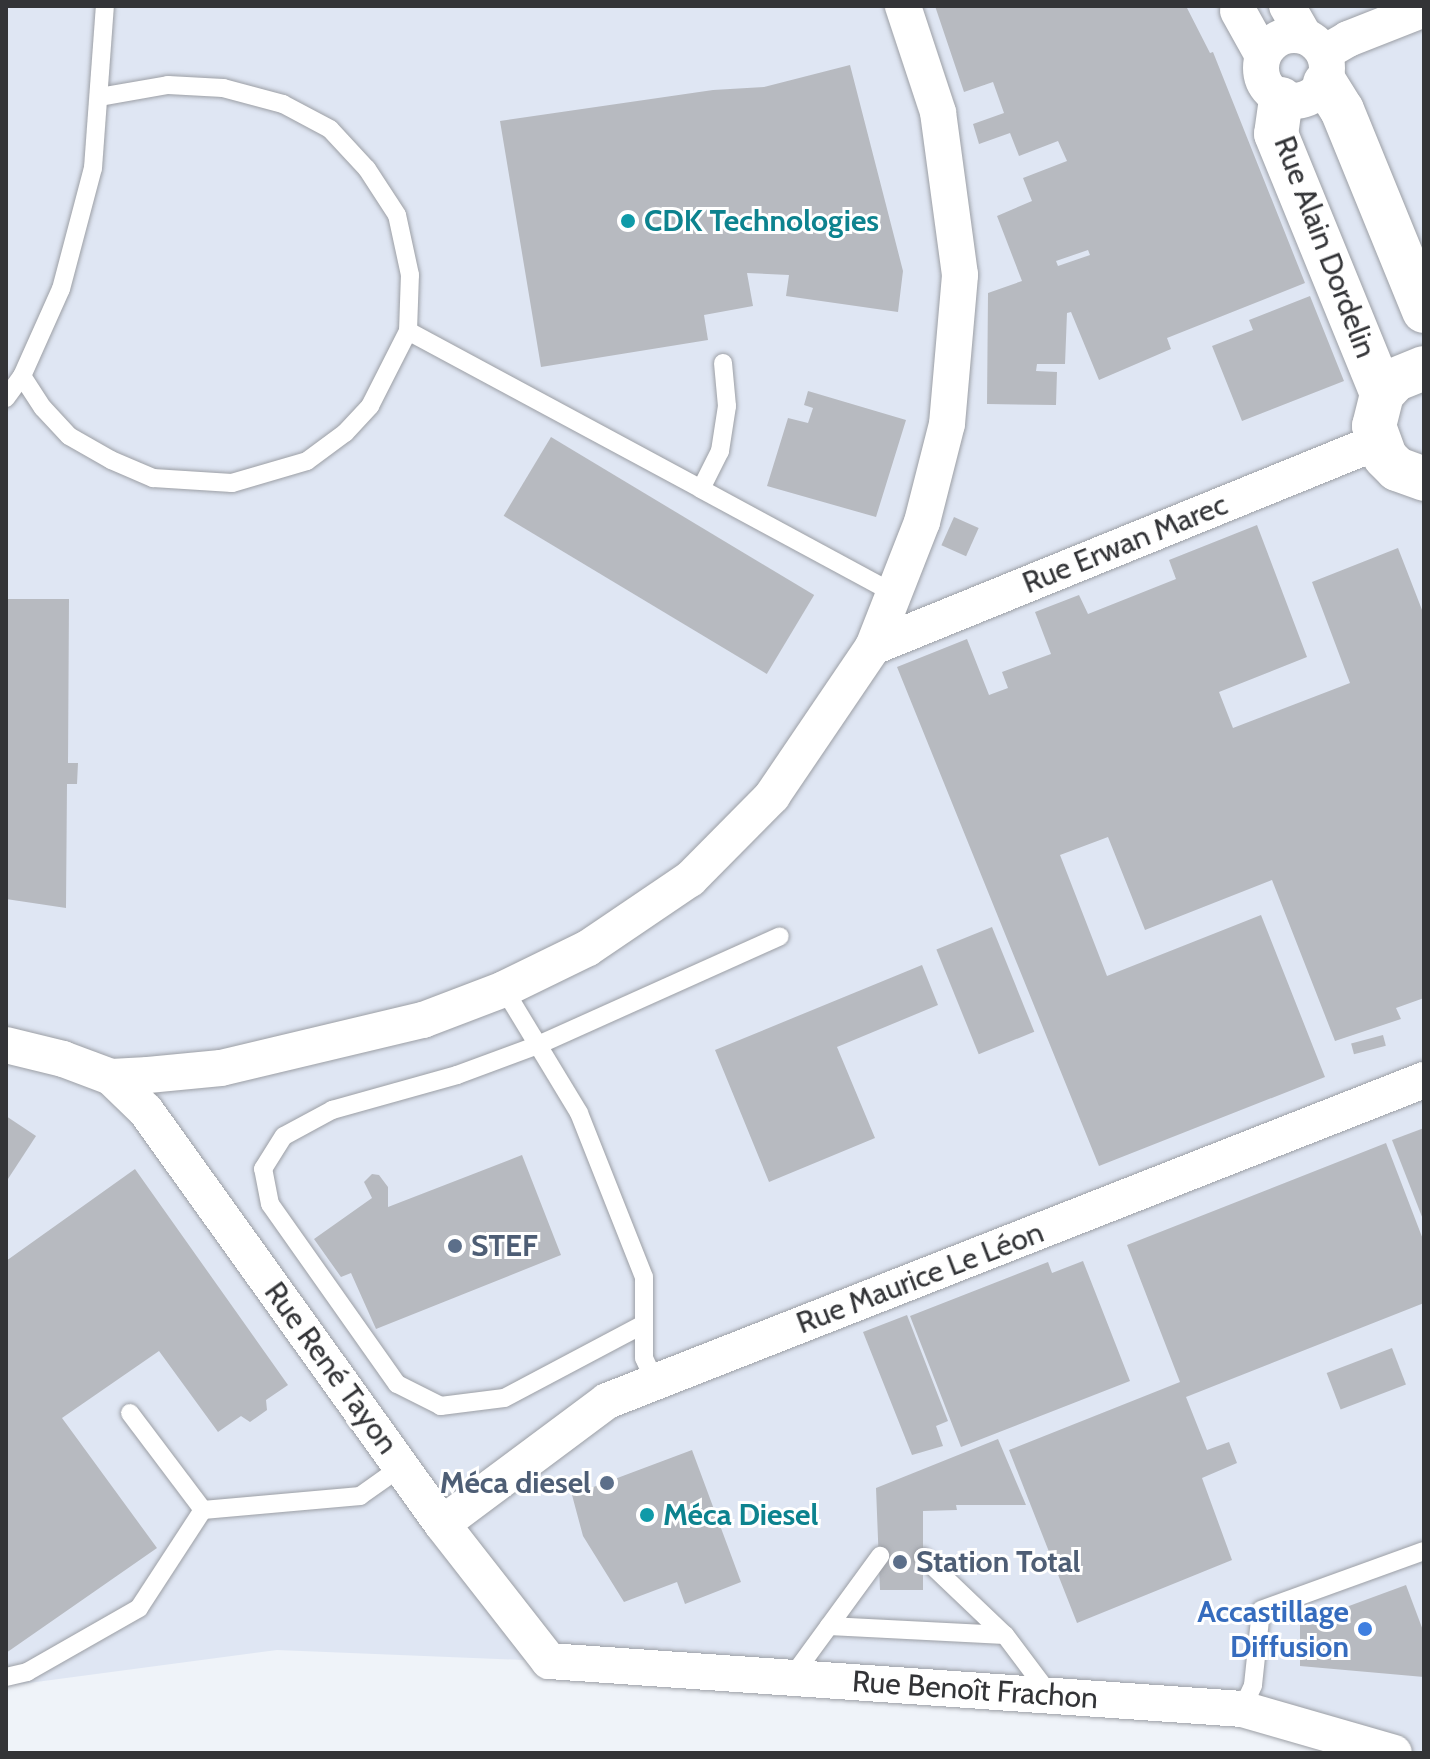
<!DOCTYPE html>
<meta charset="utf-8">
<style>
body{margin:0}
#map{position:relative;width:1430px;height:1759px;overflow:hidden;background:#eff3f9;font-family:Cabin,sans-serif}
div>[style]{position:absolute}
.built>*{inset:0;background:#dfe6f3}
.building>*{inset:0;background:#b7bac0;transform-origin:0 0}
.roads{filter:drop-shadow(0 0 2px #9c9fa5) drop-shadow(0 0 2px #9c9fa5)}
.service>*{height:18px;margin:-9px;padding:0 9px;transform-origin:9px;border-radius:9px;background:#fff}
.minor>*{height:36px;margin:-18px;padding:0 18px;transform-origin:18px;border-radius:18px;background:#fff}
.minor>.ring{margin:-18px;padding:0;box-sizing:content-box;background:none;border:36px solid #fff;border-radius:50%}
.tertiary>*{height:44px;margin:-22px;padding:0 22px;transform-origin:22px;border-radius:22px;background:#fff}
.dots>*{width:22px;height:22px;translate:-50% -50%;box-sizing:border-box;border:4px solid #fff;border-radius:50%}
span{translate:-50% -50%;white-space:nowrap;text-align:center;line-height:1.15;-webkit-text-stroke:6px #fff;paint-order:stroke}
.culture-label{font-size:30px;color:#0d838f;font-weight:700}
.left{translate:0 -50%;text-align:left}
.street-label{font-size:30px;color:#333437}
.service-label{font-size:30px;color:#4e5e75;font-weight:700}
.right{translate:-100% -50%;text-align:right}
.shop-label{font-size:30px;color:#366cbe;font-weight:700}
.frame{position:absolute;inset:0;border:8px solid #333437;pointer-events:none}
</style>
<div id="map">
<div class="built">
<div style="clip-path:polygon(6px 6px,1424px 6px,1424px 1753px,1394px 1753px,1242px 1709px,549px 1661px,277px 1650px,6px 1686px)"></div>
</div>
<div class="building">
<div style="clip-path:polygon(evenodd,935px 6px,1186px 6px,1210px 53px,1213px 52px,1305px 283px,1167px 338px,1171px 349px,1099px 380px,1071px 312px,1067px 313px,1065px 364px,1037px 364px,1036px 371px,1057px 372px,1056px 405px,987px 404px,988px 293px,1022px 281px,997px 216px,1032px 201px,1023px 178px,1067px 161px,1058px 141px,1019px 156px,1010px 133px,979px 144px,973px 124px,1004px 113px,993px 82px,964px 92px,935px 6px,1088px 250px,1090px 255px,1058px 266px,1056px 261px,1088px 250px)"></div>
<div style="clip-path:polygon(850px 65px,903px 271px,898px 312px,786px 296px,789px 275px,747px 273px,753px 306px,704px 315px,708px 340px,541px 367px,500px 121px,713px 90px,764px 87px)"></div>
<div style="clip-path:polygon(1310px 296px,1344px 381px,1242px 421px,1212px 346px,1253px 330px,1249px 320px)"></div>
<div style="clip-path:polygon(808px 391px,906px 420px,876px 517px,767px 486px,788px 418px,808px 423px,813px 408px,804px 405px)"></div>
<div style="left:551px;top:437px;width:307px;height:92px;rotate:31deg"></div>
<div style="left:954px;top:517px;width:27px;height:31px;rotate:24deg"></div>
<div style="clip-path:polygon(1257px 525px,1307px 657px,1219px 692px,1233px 728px,1350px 683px,1312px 582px,1398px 548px,1424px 615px,1424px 998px,1396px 1008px,1401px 1019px,1335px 1041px,1272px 880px,1145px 930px,1108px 837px,1060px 855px,1107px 976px,1261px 915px,1325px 1077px,1099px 1166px,897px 667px,967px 639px,989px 695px,1008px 688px,1002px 672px,1051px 654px,1035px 612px,1079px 595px,1088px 614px,1176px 579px,1169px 560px)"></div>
<div style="clip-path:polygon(6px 599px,69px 599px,68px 763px,78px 763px,77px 784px,67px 784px,66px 908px,6px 899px)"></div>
<div style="left:992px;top:927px;width:113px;height:60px;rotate:68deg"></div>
<div style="clip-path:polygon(922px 965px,938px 1005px,837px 1047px,875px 1138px,769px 1182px,715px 1050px)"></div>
<div style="left:1383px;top:1035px;width:11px;height:33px;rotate:75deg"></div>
<div style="clip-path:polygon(6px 1116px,36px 1136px,6px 1182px)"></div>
<div style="clip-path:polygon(1424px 1128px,1424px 1222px,1392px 1140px)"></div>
<div style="clip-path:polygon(1386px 1143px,1424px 1242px,1424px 1303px,1186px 1397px,1207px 1450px,1229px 1442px,1237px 1463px,1202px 1478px,1232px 1560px,1077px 1623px,1009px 1450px,1180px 1382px,1127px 1245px)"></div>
<div style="clip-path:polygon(522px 1155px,561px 1255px,376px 1329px,351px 1273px,341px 1277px,314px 1239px,372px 1198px,364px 1182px,372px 1174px,379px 1175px,388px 1187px,388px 1207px)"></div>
<div style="clip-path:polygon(135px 1169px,288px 1385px,266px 1400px,267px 1410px,250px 1422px,241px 1416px,218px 1432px,159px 1351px,62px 1418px,157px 1548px,6px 1653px,6px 1261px)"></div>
<div style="clip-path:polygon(1083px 1261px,1130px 1381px,961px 1447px,910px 1316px,1048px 1262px,1052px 1273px)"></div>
<div style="clip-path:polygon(907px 1315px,948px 1421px,936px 1426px,943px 1446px,912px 1455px,863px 1332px)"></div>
<div style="left:1392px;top:1348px;width:39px;height:70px;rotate:69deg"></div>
<div style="clip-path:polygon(998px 1439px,1026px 1505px,956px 1505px,957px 1510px,923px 1511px,923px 1590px,880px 1590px,876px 1488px)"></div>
<div style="clip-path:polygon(692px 1450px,741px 1582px,685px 1604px,677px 1582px,624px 1602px,583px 1536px,572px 1495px)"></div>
<div style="clip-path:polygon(1406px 1585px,1424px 1633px,1424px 1677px,1300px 1666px,1300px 1624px)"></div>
</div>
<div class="roads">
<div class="service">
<div style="left:408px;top:331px;width:333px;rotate:28.3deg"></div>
<div style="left:723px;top:363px;width:43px;rotate:84.7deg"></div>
<div style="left:727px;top:406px;width:46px;rotate:98.8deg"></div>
<div style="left:720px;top:451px;width:42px;rotate:116.6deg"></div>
<div style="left:701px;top:489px;width:221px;rotate:28.4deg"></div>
<div style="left:22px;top:376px;width:38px;rotate:57deg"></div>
<div style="left:43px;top:408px;width:38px;rotate:47deg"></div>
<div style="left:69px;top:436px;width:48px;rotate:29.7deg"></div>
<div style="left:111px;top:460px;width:46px;rotate:23.2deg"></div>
<div style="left:153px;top:478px;width:79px;rotate:3.6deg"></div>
<div style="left:232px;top:483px;width:78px;rotate:-16.3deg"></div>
<div style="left:307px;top:461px;width:47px;rotate:-36.4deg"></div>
<div style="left:345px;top:433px;width:37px;rotate:-47deg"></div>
<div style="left:370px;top:406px;width:84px;rotate:-63.1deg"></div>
<div style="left:408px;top:331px;width:56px;rotate:-88deg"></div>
<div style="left:410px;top:275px;width:61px;rotate:-102.2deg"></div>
<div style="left:397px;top:215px;width:55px;rotate:-123.1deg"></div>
<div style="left:367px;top:169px;width:54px;rotate:-132.8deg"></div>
<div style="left:330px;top:129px;width:53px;rotate:-152deg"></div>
<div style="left:283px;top:104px;width:62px;rotate:-165.1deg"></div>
<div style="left:223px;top:88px;width:55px;rotate:-176.9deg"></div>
<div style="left:168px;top:85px;width:69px;rotate:170deg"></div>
<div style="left:6px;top:398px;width:27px;rotate:-54deg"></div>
<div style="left:22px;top:376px;width:95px;rotate:-65.9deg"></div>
<div style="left:61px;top:289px;width:125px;rotate:-75.2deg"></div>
<div style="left:93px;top:168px;width:162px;rotate:-85.8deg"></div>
<div style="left:504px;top:989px;width:145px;rotate:58.8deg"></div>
<div style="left:579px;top:1113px;width:176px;rotate:68.4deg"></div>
<div style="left:644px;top:1277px;width:81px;rotate:90deg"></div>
<div style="left:644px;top:1358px;width:26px;rotate:65deg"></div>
<div style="left:644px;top:1324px;width:158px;rotate:152.1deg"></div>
<div style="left:504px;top:1398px;width:64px;rotate:172.8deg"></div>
<div style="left:441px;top:1406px;width:49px;rotate:-153.4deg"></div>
<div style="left:397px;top:1384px;width:220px;rotate:-125.2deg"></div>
<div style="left:270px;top:1204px;width:36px;rotate:-101deg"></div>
<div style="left:263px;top:1169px;width:39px;rotate:-58deg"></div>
<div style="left:284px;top:1136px;width:55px;rotate:-28.4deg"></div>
<div style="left:332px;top:1110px;width:130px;rotate:-15.6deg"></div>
<div style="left:457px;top:1075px;width:86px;rotate:-20.3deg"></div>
<div style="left:538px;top:1045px;width:265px;rotate:-24.2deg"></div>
<div style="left:130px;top:1413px;width:121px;rotate:53deg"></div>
<div style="left:203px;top:1510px;width:158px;rotate:-5.1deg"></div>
<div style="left:360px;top:1496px;width:50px;rotate:-35.3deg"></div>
<div style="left:923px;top:1557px;width:113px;rotate:43.6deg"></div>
<div style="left:829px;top:1626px;width:87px;rotate:-53.9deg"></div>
<div style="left:6px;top:1677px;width:22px;rotate:-13deg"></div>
<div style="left:27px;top:1672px;width:129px;rotate:-29.7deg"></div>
<div style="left:139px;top:1608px;width:117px;rotate:-56.9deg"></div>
<div style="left:791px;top:1678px;width:64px;rotate:-53.8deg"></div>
<div style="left:829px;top:1626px;width:176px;rotate:2.9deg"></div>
<div style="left:1005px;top:1635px;width:75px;rotate:53.1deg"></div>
<div style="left:1242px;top:1709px;width:26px;rotate:-65deg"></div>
<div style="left:1253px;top:1685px;width:75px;rotate:-83.9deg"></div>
<div style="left:1261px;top:1610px;width:173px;rotate:-19.9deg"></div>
</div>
<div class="minor">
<div style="left:1287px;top:6px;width:32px;rotate:60deg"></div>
<div style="left:1238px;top:11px;width:51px;rotate:60.9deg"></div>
<div class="ring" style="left:1261px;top:35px;width:30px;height:30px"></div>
<div style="left:1324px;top:53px;width:28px;rotate:-30deg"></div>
<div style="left:1348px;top:39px;width:82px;rotate:-21.5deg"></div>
<div style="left:873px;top:647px;width:544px;rotate:-22.13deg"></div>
<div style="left:6px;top:1045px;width:59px;rotate:13.8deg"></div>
<div style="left:63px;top:1059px;width:51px;rotate:20.6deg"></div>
<div style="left:111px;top:1077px;width:37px;rotate:-3deg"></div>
<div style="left:148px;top:1075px;width:73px;rotate:-5.5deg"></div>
<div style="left:221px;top:1068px;width:208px;rotate:-13.4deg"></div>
<div style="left:423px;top:1020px;width:87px;rotate:-20.9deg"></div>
<div style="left:504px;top:989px;width:93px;rotate:-26deg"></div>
<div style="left:588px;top:948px;width:123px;rotate:-34.1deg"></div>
<div style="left:690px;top:879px;width:117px;rotate:-45.3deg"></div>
<div style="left:772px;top:796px;width:180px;rotate:-55.9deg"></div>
<div style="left:873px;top:647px;width:134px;rotate:-68.6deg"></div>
<div style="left:922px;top:522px;width:101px;rotate:-75.7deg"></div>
<div style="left:947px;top:424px;width:150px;rotate:-85deg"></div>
<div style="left:960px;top:275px;width:164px;rotate:-97.7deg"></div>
<div style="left:938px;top:112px;width:112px;rotate:-108.3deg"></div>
<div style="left:111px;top:1077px;width:49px;rotate:44.2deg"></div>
<div style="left:146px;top:1111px;width:508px;rotate:54.37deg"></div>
<div style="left:442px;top:1524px;width:174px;rotate:52deg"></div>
<div style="left:549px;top:1661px;width:695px;rotate:3.96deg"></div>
<div style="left:1242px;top:1709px;width:158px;rotate:16.1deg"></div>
<div style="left:442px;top:1524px;width:206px;rotate:-36.7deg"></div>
<div style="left:607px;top:1401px;width:878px;rotate:-21.45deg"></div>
</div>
<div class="tertiary">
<div style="left:1325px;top:83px;width:32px;rotate:58deg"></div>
<div style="left:1342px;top:110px;width:217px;rotate:67.8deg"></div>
<div style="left:1281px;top:99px;width:35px;rotate:98deg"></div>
<div style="left:1276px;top:134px;width:281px;rotate:67.8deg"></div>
<div style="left:1424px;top:368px;width:31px;rotate:158deg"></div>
<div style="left:1395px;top:380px;width:19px;rotate:133deg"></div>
<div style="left:1382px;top:394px;width:33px;rotate:104deg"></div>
<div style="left:1374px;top:426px;width:33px;rotate:70deg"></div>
<div style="left:1385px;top:457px;width:17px;rotate:45deg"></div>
<div style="left:1397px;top:469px;width:29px;rotate:20deg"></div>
</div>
</div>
<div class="dots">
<div style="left:628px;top:221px;background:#0f9aa8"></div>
<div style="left:455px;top:1246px;background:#5c6f8a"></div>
<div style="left:607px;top:1483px;background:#5c6f8a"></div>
<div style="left:647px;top:1515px;background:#0f9aa8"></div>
<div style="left:900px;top:1562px;background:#5c6f8a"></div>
<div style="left:1365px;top:1629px;background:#3f7fe0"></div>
</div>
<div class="culture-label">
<span class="left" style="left:644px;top:221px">CDK Technologies</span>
<span class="left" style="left:663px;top:1515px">Méca Diesel</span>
</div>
<div class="street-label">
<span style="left:1325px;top:247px;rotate:69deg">Rue Alain Dordelin</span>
<span style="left:1125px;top:544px;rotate:-22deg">Rue Erwan Marec</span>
<span style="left:920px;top:1278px;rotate:-21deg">Rue Maurice Le Léon</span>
<span style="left:331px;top:1368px;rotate:54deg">Rue René Tayon</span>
<span style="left:975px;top:1690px;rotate:4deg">Rue Benoît Frachon</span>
</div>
<div class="service-label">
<span class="left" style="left:471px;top:1246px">STEF</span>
<span class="right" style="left:591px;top:1483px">Méca diesel</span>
<span class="left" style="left:916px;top:1562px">Station Total</span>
</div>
<div class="shop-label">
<span class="right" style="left:1349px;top:1629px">Accastillage<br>Diffusion</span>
</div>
<div class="frame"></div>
</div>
